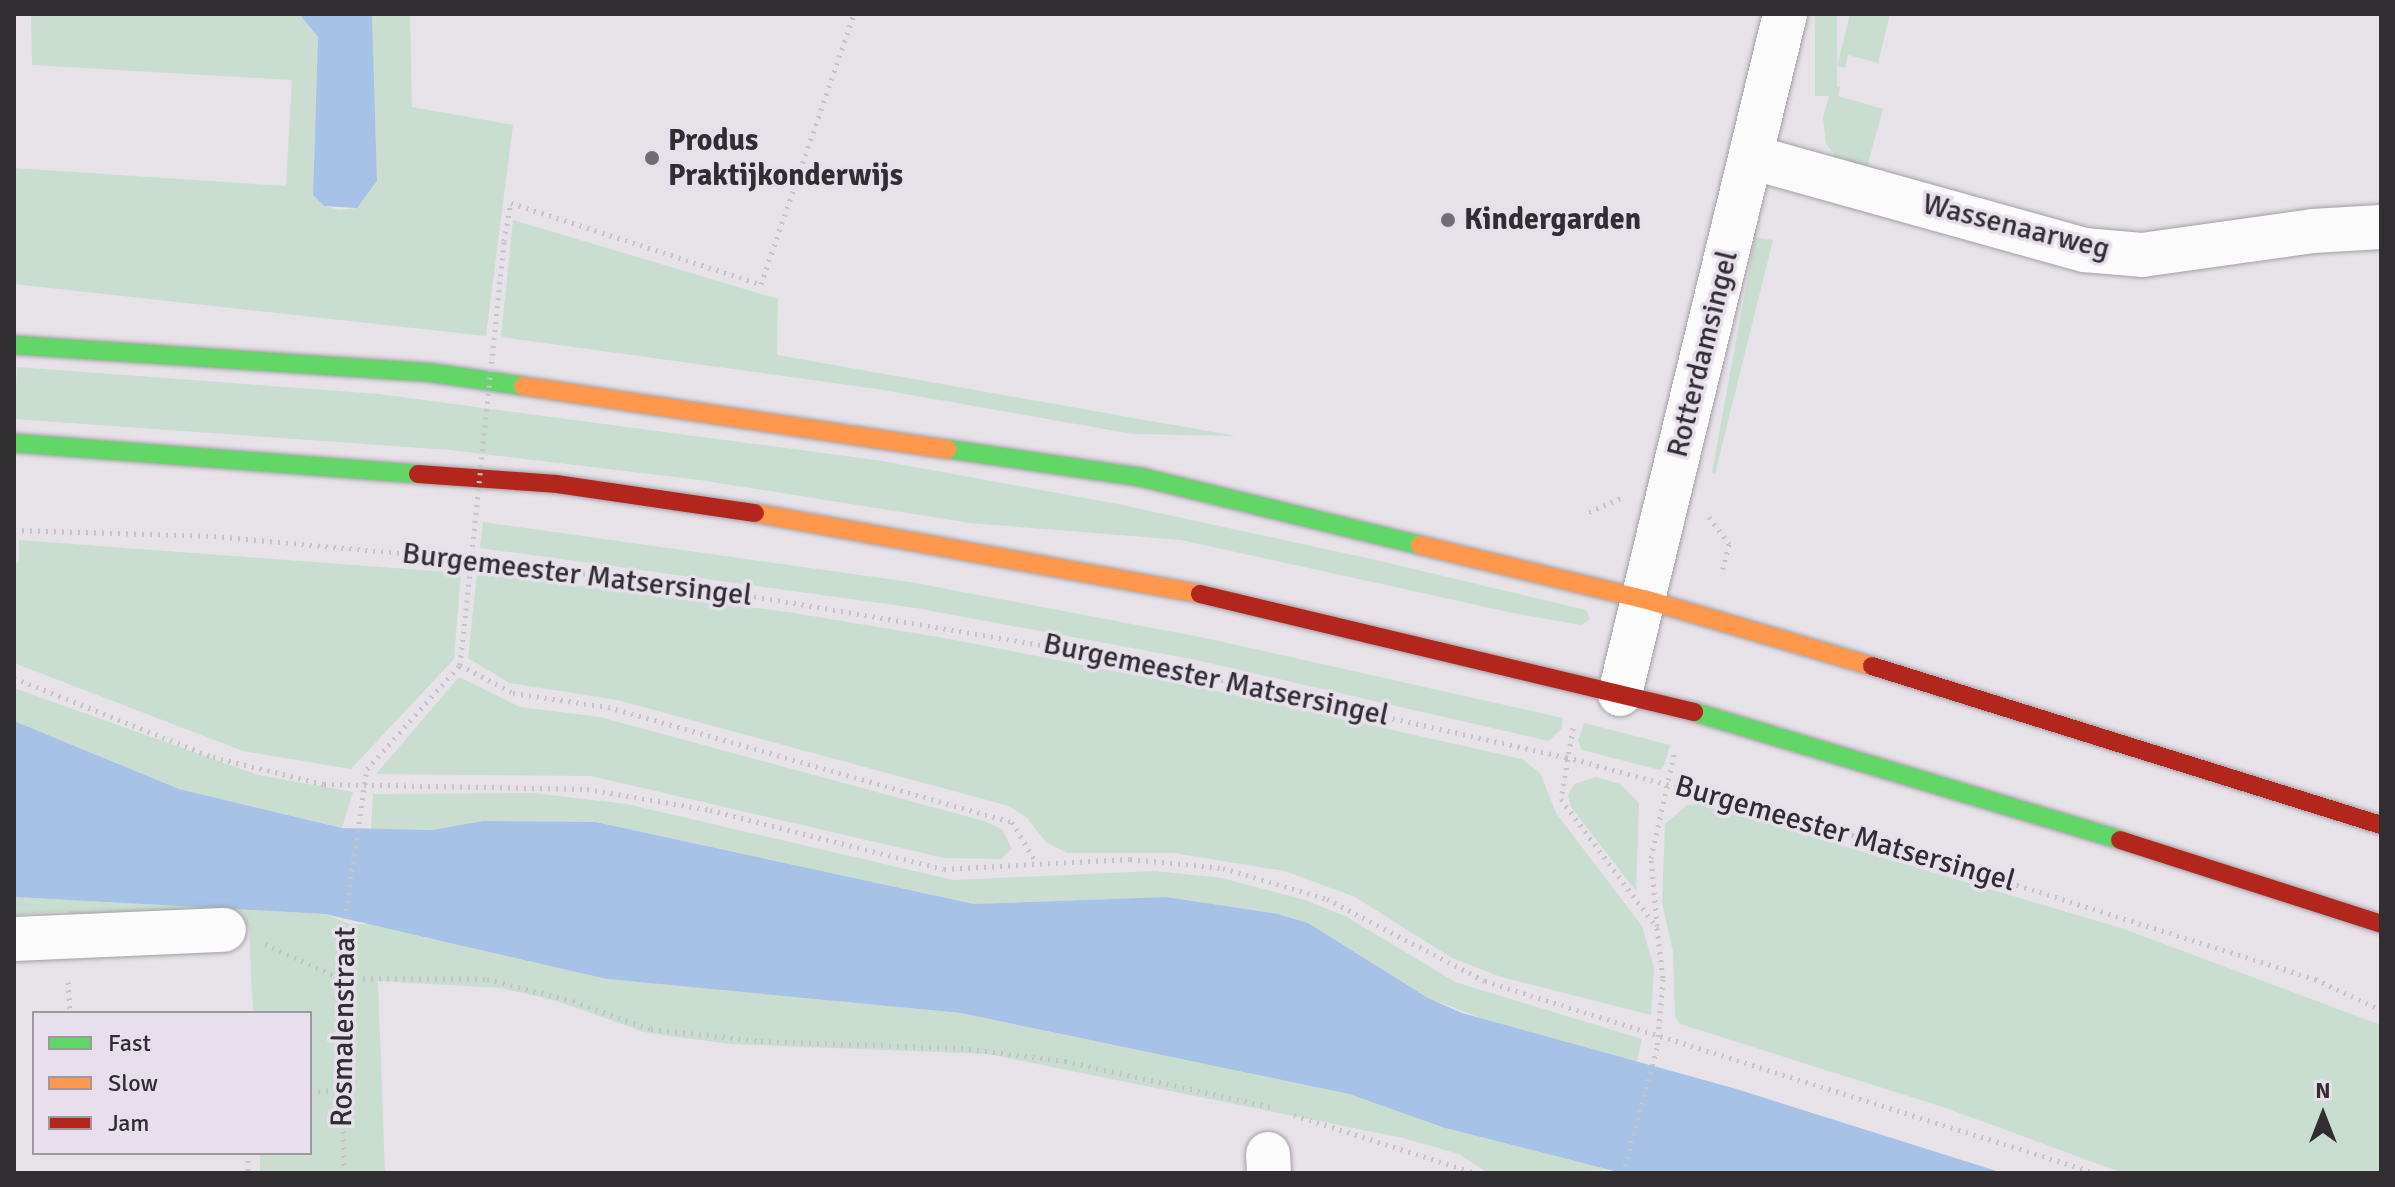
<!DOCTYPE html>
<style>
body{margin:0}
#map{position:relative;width:2395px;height:1187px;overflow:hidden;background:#e6e2e8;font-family:Signika,sans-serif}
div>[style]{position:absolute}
.green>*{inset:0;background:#c9ded0;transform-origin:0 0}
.water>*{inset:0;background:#a6c2e6}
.path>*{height:5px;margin-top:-2.5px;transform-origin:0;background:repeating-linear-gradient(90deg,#c6c4c7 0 2px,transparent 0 8px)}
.roads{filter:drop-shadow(0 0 2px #a3a0a5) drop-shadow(0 0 2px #a3a0a5)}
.street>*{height:44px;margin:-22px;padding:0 22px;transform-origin:22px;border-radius:22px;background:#fbfbfc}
.fast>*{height:18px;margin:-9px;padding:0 9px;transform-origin:9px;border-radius:9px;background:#63d668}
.slow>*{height:18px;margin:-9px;padding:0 9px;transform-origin:9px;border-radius:9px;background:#ff974d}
.jam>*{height:18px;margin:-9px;padding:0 9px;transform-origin:9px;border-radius:9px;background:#b3261e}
.path-bridge>*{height:5px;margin-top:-2.5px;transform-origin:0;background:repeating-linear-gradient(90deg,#c6c4c7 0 2px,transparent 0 8px)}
.dots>*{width:22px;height:22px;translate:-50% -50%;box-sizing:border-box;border:4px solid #e7dfeb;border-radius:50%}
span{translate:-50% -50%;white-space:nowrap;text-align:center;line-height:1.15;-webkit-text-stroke:7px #e7dfeb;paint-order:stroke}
.poi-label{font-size:30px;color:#312e32;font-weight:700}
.left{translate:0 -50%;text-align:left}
.street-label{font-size:30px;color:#312e32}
.frame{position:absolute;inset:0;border:16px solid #312e32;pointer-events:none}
.legend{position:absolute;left:32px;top:1011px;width:280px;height:144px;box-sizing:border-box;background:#e7dfeb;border:2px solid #9e98a1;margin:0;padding:10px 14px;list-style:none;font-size:24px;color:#312e32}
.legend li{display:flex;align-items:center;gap:16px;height:40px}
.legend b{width:40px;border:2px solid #9e98a1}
.north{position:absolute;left:2283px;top:1075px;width:80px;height:80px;-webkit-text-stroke:6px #e7dfeb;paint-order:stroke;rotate:0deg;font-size:22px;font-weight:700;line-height:32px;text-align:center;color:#312e32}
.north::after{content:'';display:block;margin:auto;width:28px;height:36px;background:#312e32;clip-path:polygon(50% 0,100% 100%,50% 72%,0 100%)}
</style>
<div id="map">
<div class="green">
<div style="clip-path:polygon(31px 14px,299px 14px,318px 37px,313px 195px,324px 206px,340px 210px,357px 208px,377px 181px,372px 14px,410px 14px,412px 107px,513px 125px,486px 336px,14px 284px,14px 168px,286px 186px,292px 80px,32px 65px)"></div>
<div style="left:1815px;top:14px;width:22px;height:82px"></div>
<div style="clip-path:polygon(1850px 14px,1890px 14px,1878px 63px,1848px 55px,1845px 68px,1837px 66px)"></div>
<div style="clip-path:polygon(1832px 86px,1840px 87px,1838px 96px,1883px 109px,1867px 167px,1836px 156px,1826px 144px,1823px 117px)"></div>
<div style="clip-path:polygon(513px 220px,778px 299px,777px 355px,1236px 436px,1133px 434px,877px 389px,501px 337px)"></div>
<div style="clip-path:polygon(1755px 237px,1773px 240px,1715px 474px,1712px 472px)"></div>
<div style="clip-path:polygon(17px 367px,379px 394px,876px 460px,1118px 504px,1376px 560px,1586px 610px,1590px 619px,1581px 625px,1513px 613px,1181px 540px,970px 523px,700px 480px,450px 450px,14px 419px)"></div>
<div style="clip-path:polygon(483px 522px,910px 582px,1205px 638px,1563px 718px,1562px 728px,1549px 741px,1191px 659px,916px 608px,480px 548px)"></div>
<div style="clip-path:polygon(19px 540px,461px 573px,454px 659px,351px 769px,243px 751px,14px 663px,14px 563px,19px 562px)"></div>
<div style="clip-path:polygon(477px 573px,788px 612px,950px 639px,1246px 697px,1522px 759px,1540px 773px,1556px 813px,1642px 926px,1654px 968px,1651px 1015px,1501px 977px,1452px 958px,1355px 897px,1285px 871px,1174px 853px,1067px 853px,1046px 842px,1027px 818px,1009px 806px,617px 700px,509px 683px,468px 658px)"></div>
<div style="clip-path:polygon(459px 677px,520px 707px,600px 717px,984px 821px,1002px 829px,1012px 849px,1001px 859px,944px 858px,591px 776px,376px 774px)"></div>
<div style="clip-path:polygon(14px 688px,258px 775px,353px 792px,342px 828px,179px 789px,14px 721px)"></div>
<div style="clip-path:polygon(1584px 723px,1670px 745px,1664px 766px,1660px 770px,1582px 750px,1578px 741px)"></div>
<div style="clip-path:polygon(1596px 777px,1620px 784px,1639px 803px,1636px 891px,1571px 807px,1568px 795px,1574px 784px)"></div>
<div style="clip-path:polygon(533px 793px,627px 804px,953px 880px,1154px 871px,1222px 878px,1305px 900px,1347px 917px,1455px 982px,1642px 1039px,1636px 1064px,1496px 1024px,1428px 998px,1308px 923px,1278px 914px,1166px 897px,974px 904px,794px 866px,483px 821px,432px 830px,371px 829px,373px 794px)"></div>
<div style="clip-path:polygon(1701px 804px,2121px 928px,2381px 1025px,2381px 1173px,2123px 1173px,1943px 1107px,1680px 1024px,1675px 1016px,1673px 952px,1662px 903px,1665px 824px,1687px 805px)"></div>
<div style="clip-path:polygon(14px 897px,325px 914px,349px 924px,377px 924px,607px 979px,961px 1013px,1349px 1094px,1445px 1128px,1610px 1170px,1488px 1173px,1459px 1154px,1403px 1138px,987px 1054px,730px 1044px,648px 1033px,553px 1000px,500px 988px,378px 981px,385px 1173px,260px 1173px,260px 1153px,310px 1153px,310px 1013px,253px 1013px,249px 927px,78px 934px,68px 911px,14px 915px)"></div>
</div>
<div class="water">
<div style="clip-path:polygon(299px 14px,372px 14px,377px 181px,357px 208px,324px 206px,313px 195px,318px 37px)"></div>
<div style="clip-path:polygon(14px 721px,179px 789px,342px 828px,432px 830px,483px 821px,595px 822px,974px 904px,1166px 897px,1278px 914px,1308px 923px,1428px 998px,1462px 1013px,1733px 1088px,2003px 1173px,1622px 1173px,1445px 1128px,1349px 1094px,961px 1013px,607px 979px,325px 914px,14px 897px)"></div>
</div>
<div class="path">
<div style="left:504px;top:241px;width:39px;rotate:-80deg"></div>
<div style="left:511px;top:203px;width:263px;rotate:18deg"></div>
<div style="left:761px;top:284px;width:286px;rotate:-71deg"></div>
<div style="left:1589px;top:512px;width:36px;rotate:-24deg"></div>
<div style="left:1709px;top:517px;width:34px;rotate:53deg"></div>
<div style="left:1729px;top:544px;width:32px;rotate:104deg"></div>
<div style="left:14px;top:530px;width:200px;rotate:1.7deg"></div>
<div style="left:214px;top:536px;width:211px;rotate:5.2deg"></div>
<div style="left:424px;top:555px;width:277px;rotate:6.6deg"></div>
<div style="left:699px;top:587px;width:450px;rotate:9.6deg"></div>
<div style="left:1143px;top:662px;width:434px;rotate:12.7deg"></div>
<div style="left:1566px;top:757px;width:333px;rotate:15.2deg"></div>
<div style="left:1887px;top:844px;width:449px;rotate:17.5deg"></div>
<div style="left:2315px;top:979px;width:73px;rotate:25.2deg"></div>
<div style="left:460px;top:665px;width:60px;rotate:27.8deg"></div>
<div style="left:513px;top:693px;width:96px;rotate:8.4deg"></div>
<div style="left:608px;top:707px;width:420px;rotate:15.9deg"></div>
<div style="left:1012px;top:822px;width:47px;rotate:59deg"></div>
<div style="left:14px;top:678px;width:214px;rotate:21.7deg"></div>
<div style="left:213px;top:757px;width:114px;rotate:13.7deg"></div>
<div style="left:324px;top:784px;width:263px;rotate:1.1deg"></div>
<div style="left:587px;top:789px;width:125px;rotate:9.7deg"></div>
<div style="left:710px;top:810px;width:241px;rotate:14.2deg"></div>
<div style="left:944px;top:869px;width:186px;rotate:-3.1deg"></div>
<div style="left:1130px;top:859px;width:93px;rotate:5.5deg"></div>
<div style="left:1223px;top:868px;width:109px;rotate:16.6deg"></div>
<div style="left:1327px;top:899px;width:178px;rotate:27.4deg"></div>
<div style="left:1485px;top:981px;width:640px;rotate:17.44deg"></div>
<div style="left:1573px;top:728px;width:72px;rotate:99.6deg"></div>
<div style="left:1561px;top:799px;width:161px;rotate:53.3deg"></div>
<div style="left:1657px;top:928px;width:51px;rotate:83.3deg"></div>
<div style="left:1663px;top:979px;width:69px;rotate:95deg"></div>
<div style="left:1657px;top:1048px;width:130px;rotate:105.2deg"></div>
<div style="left:1657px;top:926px;width:68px;rotate:-95deg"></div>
<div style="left:1651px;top:858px;width:110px;rotate:-77.4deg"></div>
<div style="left:265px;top:944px;width:81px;rotate:24.7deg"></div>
<div style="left:339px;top:978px;width:148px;rotate:0.4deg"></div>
<div style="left:487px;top:979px;width:89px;rotate:14.3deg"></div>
<div style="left:573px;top:1001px;width:83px;rotate:19.7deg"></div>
<div style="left:651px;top:1029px;width:111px;rotate:6.2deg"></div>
<div style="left:761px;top:1041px;width:200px;rotate:2deg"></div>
<div style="left:961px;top:1048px;width:105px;rotate:7.1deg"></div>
<div style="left:1065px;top:1061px;width:210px;rotate:12.6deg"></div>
<div style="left:68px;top:982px;width:31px;rotate:86deg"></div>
<div style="left:310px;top:1092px;width:31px;rotate:-4deg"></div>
<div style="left:1294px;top:1115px;width:191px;rotate:17.7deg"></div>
<div style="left:248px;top:1153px;width:20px;rotate:90deg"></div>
<div style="left:344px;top:1173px;width:215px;rotate:-91.3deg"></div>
<div style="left:339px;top:958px;width:191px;rotate:-81.6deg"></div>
<div style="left:367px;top:769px;width:140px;rotate:-48.2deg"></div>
<div style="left:460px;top:665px;width:55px;rotate:-83.8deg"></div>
</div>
<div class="roads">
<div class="street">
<div style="left:1751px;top:157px;width:346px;rotate:15.6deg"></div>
<div style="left:2084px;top:250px;width:58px;rotate:4.9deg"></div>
<div style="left:2142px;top:255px;width:173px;rotate:-8deg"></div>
<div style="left:2313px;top:231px;width:68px;rotate:-3.4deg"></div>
<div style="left:1620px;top:694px;width:700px;rotate:-76.36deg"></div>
<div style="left:14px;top:939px;width:210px;rotate:-2.5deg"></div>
<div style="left:1268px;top:1154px;width:19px;rotate:87deg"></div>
</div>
<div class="fast">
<div style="left:14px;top:345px;width:420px;rotate:3.8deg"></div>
<div style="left:433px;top:373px;width:91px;rotate:8.2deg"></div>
<div style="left:14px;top:443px;width:405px;rotate:4.4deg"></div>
<div style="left:947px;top:449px;width:195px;rotate:8.3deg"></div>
<div style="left:1140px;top:477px;width:288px;rotate:13.7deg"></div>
<div style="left:1694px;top:712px;width:445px;rotate:16.7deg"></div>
</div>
<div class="slow">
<div style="left:523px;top:386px;width:429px;rotate:8.5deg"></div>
<div style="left:755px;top:513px;width:452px;rotate:10.3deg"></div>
<div style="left:1420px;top:545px;width:230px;rotate:13.6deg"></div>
<div style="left:1644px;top:599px;width:238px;rotate:16.4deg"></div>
</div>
<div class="jam">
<div style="left:418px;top:474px;width:138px;rotate:4.1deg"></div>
<div style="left:556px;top:484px;width:201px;rotate:8.3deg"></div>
<div style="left:1200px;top:594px;width:508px;rotate:13.43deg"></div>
<div style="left:1872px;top:666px;width:533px;rotate:17.35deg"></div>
<div style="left:2120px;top:840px;width:274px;rotate:17.8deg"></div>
</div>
</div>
<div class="path-bridge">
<div style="left:466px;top:610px;width:371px;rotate:-84.1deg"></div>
</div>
<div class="dots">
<div style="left:652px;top:158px;background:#706d72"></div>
<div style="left:1448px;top:220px;background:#706d72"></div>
</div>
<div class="poi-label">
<span class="left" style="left:668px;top:158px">Produs<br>Praktijkonderwijs</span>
<span class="left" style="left:1464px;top:220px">Kindergarden</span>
</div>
<div class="street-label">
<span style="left:2016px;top:227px;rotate:14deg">Wassenaarweg</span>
<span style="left:1703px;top:354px;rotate:-76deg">Rotterdamsingel</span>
<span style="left:577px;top:575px;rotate:7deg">Burgemeester Matsersingel</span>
<span style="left:1216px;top:680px;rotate:12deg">Burgemeester Matsersingel</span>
<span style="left:1845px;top:834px;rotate:16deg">Burgemeester Matsersingel</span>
<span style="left:344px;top:1027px;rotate:-89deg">Rosmalenstraat</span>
</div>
<div class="frame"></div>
<ul class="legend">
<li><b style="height:10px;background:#63d668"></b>Fast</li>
<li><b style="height:10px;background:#ff974d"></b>Slow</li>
<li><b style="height:10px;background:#b3261e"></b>Jam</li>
</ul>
<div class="north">N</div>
</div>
